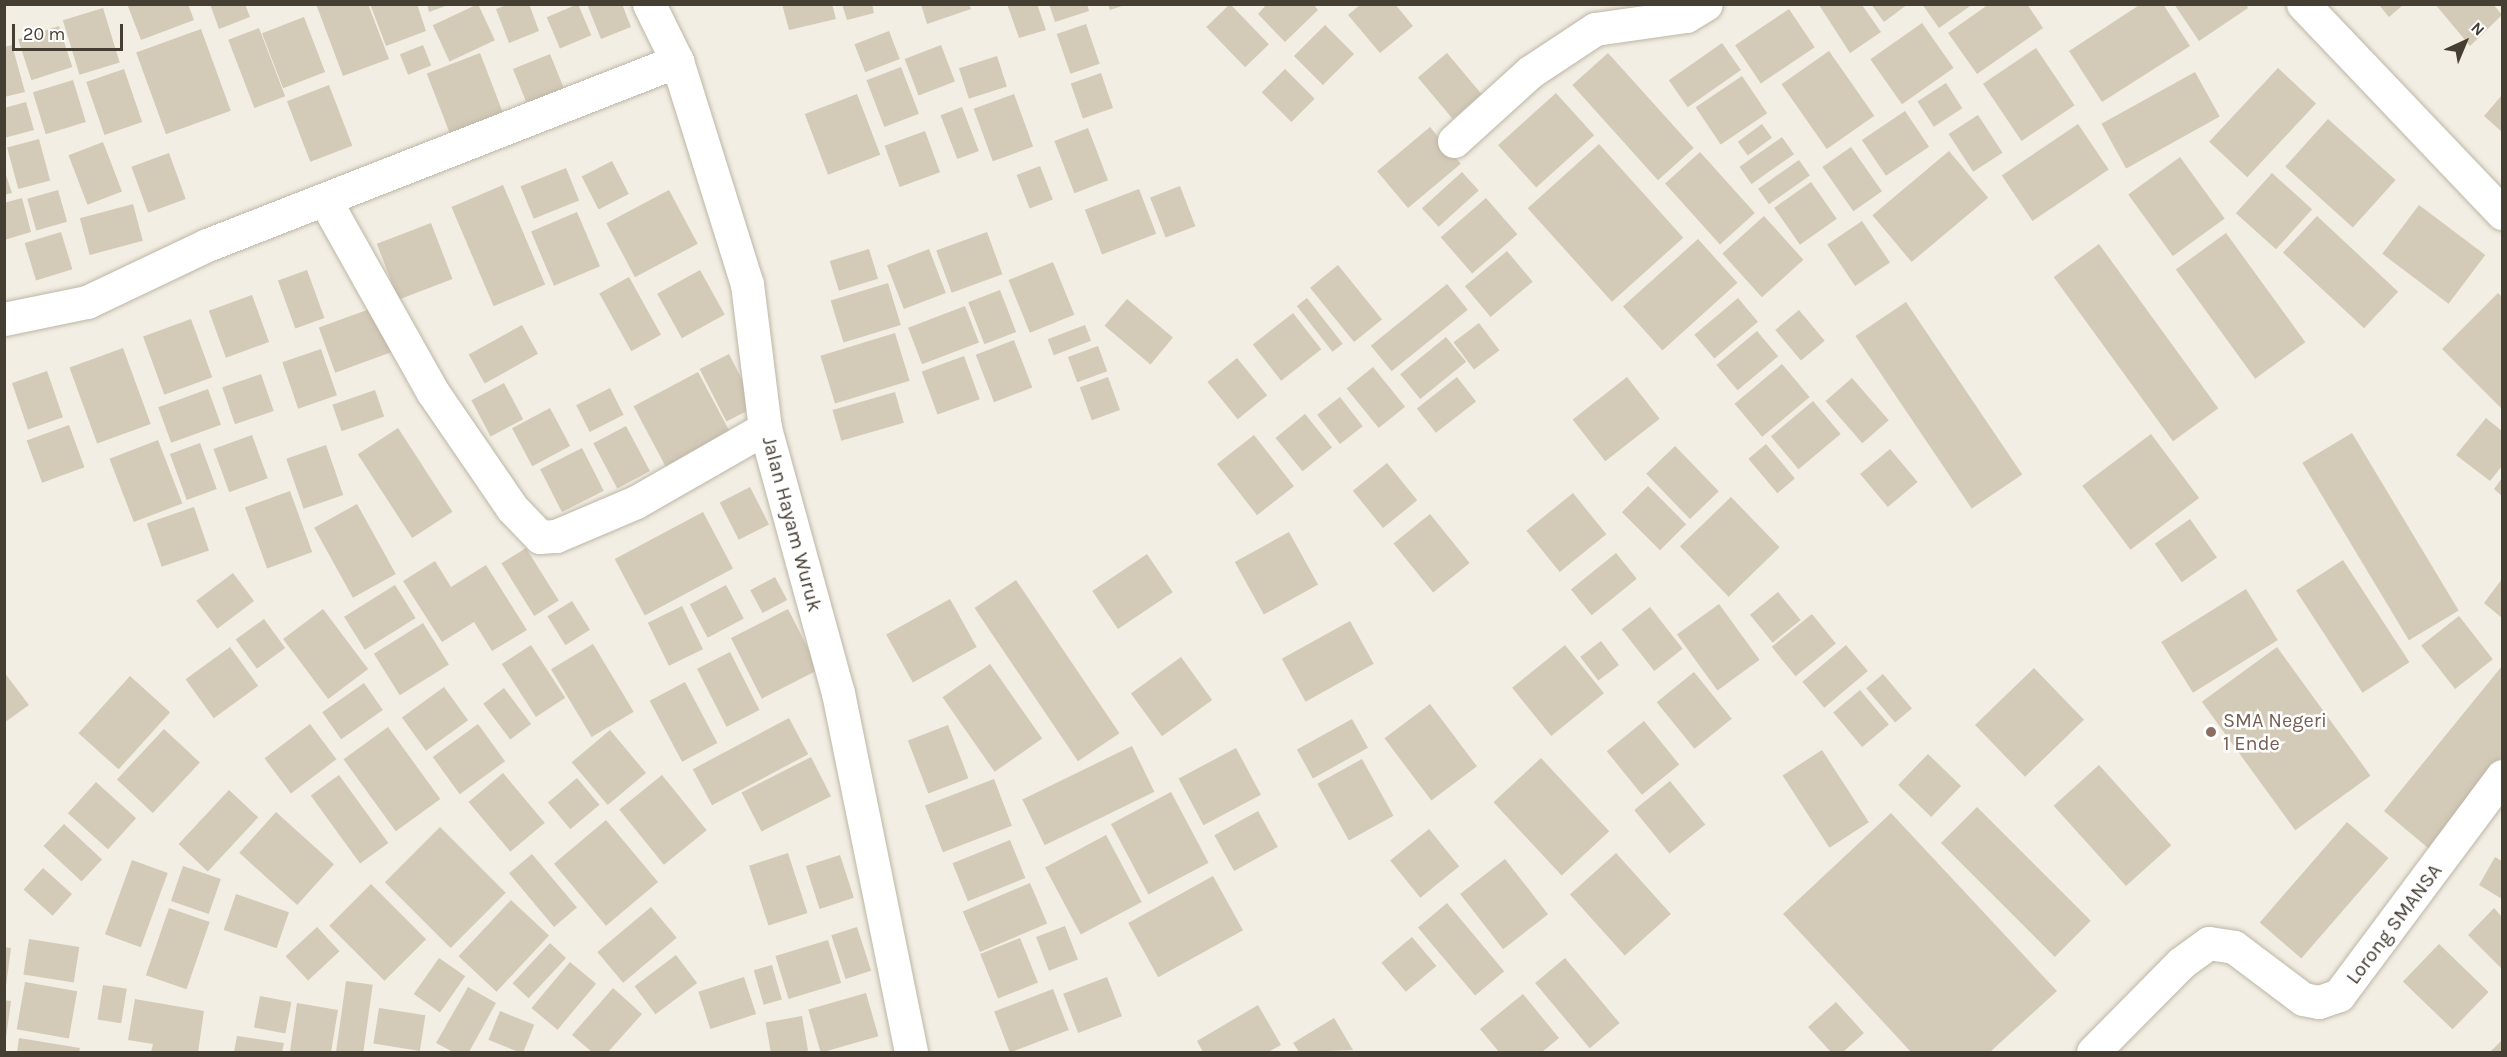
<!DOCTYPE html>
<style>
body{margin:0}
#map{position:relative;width:2507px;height:1057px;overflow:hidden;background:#f2eee3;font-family:Karla,sans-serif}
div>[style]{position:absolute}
.building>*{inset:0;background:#d4cab8;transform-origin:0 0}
.roads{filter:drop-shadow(0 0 2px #bdb6a6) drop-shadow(0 0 2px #bdb6a6)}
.minor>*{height:33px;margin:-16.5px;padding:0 16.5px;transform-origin:16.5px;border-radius:16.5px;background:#fff}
.tertiary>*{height:33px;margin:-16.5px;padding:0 16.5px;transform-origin:16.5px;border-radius:16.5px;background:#fff}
.dots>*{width:16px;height:16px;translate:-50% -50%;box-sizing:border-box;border:3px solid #fff;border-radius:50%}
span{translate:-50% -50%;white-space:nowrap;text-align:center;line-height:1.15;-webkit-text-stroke:5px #fff;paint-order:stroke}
.street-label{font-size:20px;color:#443e33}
.education-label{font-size:20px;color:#785e54}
.left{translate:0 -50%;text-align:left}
.frame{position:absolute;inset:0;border:6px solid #443e33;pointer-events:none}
.north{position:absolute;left:2435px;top:12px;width:60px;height:60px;-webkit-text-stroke:4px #fff;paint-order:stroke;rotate:44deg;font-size:16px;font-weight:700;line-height:24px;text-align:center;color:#443e33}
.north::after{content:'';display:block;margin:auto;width:21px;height:27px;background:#443e33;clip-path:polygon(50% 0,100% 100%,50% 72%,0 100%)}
.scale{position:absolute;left:12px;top:24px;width:111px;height:27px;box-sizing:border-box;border:3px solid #443e33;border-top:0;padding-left:8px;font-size:18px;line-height:21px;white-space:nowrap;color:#443e33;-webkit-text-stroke:4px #fff;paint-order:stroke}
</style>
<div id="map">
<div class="building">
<div style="clip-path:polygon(127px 4px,188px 4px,194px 20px,141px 40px)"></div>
<div style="clip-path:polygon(210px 4px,245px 4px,250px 17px,219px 29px)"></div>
<div style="clip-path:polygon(316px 4px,368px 4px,389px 59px,343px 76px)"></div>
<div style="clip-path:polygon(370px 4px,417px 4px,426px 31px,386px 46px)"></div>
<div style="clip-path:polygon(427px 4px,448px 4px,448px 5px,429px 12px)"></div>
<div style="left:478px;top:4px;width:40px;height:50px;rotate:65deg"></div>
<div style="clip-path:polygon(509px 4px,529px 4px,539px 31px,509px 43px,496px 9px)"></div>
<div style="left:578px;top:4px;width:34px;height:34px;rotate:67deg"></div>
<div style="clip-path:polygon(587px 4px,622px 4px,631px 27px,601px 39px)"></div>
<div style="clip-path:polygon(782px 4px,832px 4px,836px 19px,789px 30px)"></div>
<div style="clip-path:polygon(842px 4px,872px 4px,874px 13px,847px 20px)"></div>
<div style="clip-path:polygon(921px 4px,969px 4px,971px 9px,927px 24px)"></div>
<div style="clip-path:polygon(1007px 4px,1037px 4px,1046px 30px,1019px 38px)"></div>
<div style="clip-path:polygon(1049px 4px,1087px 4px,1089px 11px,1055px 22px)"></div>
<div style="clip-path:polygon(1108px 4px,1125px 4px,1125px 5px,1110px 10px)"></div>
<div style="left:1230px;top:4px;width:56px;height:33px;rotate:46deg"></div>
<div style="clip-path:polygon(1267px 4px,1313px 4px,1318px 10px,1285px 42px,1258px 14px)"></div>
<div style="clip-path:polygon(1361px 4px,1395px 4px,1413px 26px,1380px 53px,1348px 15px)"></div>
<div style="clip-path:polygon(1871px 4px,1908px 4px,1884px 22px)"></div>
<div style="clip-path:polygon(1922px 4px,1973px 4px,1939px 28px)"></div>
<div style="clip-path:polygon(1989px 4px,2027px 4px,2043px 28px,1977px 74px,1948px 33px)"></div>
<div style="clip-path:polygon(2141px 4px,2163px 4px,2190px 46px,2102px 102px,2069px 51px)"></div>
<div style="clip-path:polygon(2174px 4px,2246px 4px,2248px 8px,2199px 41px)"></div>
<div style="clip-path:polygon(2435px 4px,2493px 4px,2502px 15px,2470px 46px)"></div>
<div style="clip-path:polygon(1819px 5px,1862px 5px,1881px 32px,1850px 53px)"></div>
<div style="clip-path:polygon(2379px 5px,2403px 5px,2389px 17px)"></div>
<div style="left:103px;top:8px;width:57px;height:42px;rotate:73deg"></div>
<div style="left:1789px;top:9px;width:46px;height:65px;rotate:56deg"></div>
<div style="left:304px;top:17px;width:59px;height:45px;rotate:69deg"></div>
<div style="left:1922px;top:23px;width:55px;height:63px;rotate:55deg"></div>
<div style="left:1086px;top:24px;width:42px;height:31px;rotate:71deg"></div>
<div style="left:1325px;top:25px;width:41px;height:44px;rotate:45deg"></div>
<div style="left:59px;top:26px;width:43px;height:43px;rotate:72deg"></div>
<div style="left:259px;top:28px;width:73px;height:33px;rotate:69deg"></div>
<div style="left:201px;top:29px;width:87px;height:69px;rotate:70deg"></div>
<div style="left:889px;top:31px;width:30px;height:37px;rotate:69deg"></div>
<div style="left:1722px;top:43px;width:33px;height:65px;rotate:55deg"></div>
<div style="clip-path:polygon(12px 45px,25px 92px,4px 97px,4px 47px)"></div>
<div style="left:423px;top:45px;width:22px;height:25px;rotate:68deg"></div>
<div style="left:941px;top:45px;width:39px;height:39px;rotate:69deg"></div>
<div style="left:2036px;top:48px;width:69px;height:64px;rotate:56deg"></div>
<div style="left:1829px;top:51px;width:79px;height:58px;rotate:55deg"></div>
<div style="left:480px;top:53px;width:71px;height:57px;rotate:69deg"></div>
<div style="left:1447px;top:53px;width:54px;height:38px;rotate:50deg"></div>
<div style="left:1608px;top:53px;width:128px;height:48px;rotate:48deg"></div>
<div style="left:550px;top:54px;width:43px;height:40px;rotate:68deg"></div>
<div style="left:997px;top:56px;width:32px;height:40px;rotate:72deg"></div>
<div style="left:901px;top:67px;width:50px;height:37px;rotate:69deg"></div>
<div style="left:2278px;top:68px;width:52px;height:101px;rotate:43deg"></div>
<div style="left:124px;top:69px;width:56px;height:40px;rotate:71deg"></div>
<div style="left:1285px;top:69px;width:42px;height:33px;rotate:45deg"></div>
<div style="left:2195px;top:72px;width:51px;height:107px;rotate:61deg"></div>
<div style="left:1101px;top:73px;width:37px;height:32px;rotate:71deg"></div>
<div style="left:1742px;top:76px;width:45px;height:56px;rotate:56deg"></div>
<div style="left:73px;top:80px;width:44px;height:42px;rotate:73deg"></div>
<div style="left:1946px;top:83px;width:30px;height:34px;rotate:57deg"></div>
<div style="left:329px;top:85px;width:65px;height:45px;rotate:69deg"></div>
<div style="left:1556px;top:93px;width:57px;height:78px;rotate:48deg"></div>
<div style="left:857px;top:94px;width:65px;height:56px;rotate:69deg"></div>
<div style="left:1014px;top:94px;width:56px;height:43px;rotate:70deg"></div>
<div style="clip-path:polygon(2502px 95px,2502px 132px,2484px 116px)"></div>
<div style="clip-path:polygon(26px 102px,34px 130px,4px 138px,4px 108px)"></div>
<div style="left:962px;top:107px;width:47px;height:23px;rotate:69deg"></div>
<div style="left:1905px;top:111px;width:43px;height:52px;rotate:56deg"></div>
<div style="left:1978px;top:115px;width:45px;height:35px;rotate:57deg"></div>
<div style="left:2328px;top:119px;width:91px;height:64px;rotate:42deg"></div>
<div style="left:1762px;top:124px;width:17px;height:30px;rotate:54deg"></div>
<div style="left:2078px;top:124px;width:55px;height:92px;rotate:56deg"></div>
<div style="left:1430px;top:127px;width:48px;height:69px;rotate:50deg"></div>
<div style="left:1088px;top:128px;width:56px;height:36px;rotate:69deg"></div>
<div style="left:925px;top:131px;width:44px;height:43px;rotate:70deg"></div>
<div style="left:1782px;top:137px;width:21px;height:52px;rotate:55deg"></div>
<div style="left:39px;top:139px;width:43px;height:33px;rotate:75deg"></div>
<div style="left:103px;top:142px;width:53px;height:37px;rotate:69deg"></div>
<div style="left:1599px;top:144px;width:126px;height:96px;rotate:48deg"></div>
<div style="left:1851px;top:147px;width:54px;height:35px;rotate:55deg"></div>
<div style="left:1949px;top:151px;width:61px;height:100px;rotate:50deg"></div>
<div style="left:1700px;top:152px;width:82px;height:47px;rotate:48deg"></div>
<div style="left:169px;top:153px;width:49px;height:40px;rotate:70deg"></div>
<div style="left:2180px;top:157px;width:76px;height:64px;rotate:54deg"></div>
<div style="left:1799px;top:160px;width:19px;height:50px;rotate:55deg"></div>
<div style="left:612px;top:161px;width:37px;height:34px;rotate:63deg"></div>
<div style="left:1040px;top:166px;width:36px;height:25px;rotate:69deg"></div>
<div style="left:566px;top:168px;width:35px;height:49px;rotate:68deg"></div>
<div style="clip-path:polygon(4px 169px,12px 193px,4px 195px)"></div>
<div style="left:1462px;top:172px;width:25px;height:54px;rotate:48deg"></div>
<div style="left:2272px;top:173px;width:54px;height:54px;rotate:42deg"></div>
<div style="left:1811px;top:182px;width:45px;height:45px;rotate:55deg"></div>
<div style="left:503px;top:185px;width:108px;height:56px;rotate:67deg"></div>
<div style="left:1180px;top:186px;width:43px;height:32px;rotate:69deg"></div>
<div style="left:1139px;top:189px;width:48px;height:58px;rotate:69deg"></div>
<div style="left:58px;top:190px;width:33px;height:32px;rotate:74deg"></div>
<div style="left:669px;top:190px;width:61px;height:71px;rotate:62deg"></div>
<div style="clip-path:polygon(22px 198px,31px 232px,4px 240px,4px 203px)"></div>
<div style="left:1486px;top:198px;width:48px;height:60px;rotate:49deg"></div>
<div style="left:133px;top:204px;width:38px;height:55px;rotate:75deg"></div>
<div style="left:2419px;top:205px;width:83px;height:61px;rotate:37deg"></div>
<div style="left:577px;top:212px;width:59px;height:50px;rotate:67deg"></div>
<div style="left:1764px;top:216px;width:59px;height:56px;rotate:48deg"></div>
<div style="left:2317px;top:216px;width:111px;height:50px;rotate:43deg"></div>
<div style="left:1862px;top:221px;width:50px;height:42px;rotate:56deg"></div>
<div style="left:431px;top:223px;width:60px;height:58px;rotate:69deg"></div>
<div style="left:61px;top:232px;width:39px;height:38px;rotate:73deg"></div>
<div style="left:987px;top:232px;width:45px;height:54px;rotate:70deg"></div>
<div style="left:2226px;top:233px;width:135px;height:62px;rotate:54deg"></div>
<div style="left:1698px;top:239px;width:59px;height:101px;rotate:48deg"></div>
<div style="left:2099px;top:244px;width:203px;height:56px;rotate:54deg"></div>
<div style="left:869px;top:249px;width:31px;height:41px;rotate:73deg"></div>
<div style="left:929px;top:249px;width:47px;height:45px;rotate:69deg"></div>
<div style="left:1507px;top:251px;width:40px;height:55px;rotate:50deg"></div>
<div style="left:1053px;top:262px;width:57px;height:48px;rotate:68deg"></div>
<div style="left:1338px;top:265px;width:70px;height:36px;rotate:51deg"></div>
<div style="left:307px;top:270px;width:51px;height:31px;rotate:70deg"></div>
<div style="left:700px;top:270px;width:51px;height:49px;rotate:61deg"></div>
<div style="left:629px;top:277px;width:66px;height:34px;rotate:61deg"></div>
<div style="left:888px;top:283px;width:44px;height:60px;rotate:73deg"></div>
<div style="left:1447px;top:284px;width:33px;height:98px;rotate:51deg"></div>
<div style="left:1000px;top:290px;width:45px;height:34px;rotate:69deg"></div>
<div style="clip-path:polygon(2498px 293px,2502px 297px,2502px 409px,2442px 349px)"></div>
<div style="left:252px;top:295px;width:50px;height:46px;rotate:70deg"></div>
<div style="left:1307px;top:298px;width:58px;height:13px;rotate:52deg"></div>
<div style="left:1738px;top:298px;width:31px;height:57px;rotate:50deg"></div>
<div style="left:1127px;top:299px;width:60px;height:35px;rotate:40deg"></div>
<div style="left:1906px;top:302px;width:208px;height:61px;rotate:56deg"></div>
<div style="left:378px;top:306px;width:48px;height:63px;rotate:70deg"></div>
<div style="left:965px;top:306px;width:39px;height:61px;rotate:69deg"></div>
<div style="left:1799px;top:310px;width:40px;height:31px;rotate:50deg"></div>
<div style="left:1293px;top:313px;width:46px;height:51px;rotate:52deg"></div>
<div style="left:191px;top:319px;width:62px;height:51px;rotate:70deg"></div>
<div style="left:1479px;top:323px;width:34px;height:32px;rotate:53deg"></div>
<div style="left:522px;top:325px;width:33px;height:61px;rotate:61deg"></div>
<div style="left:1085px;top:325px;width:17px;height:40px;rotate:69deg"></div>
<div style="left:1757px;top:331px;width:33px;height:53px;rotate:50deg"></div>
<div style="left:895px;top:333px;width:50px;height:78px;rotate:73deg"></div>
<div style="left:1446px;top:337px;width:32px;height:59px;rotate:51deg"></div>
<div style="left:1014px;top:340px;width:51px;height:41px;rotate:69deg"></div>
<div style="left:1098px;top:346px;width:27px;height:32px;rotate:70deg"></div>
<div style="left:123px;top:348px;width:81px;height:57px;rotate:70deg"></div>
<div style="left:321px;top:349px;width:49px;height:41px;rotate:71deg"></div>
<div style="left:729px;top:354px;width:59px;height:33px;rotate:63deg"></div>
<div style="left:964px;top:356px;width:46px;height:45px;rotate:70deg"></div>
<div style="left:1237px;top:358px;width:48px;height:38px;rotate:51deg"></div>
<div style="left:1782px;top:364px;width:43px;height:62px;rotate:50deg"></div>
<div style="left:1373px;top:367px;width:51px;height:34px;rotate:51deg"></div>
<div style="left:47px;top:371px;width:49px;height:37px;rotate:71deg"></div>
<div style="left:698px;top:372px;width:68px;height:73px;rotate:62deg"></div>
<div style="left:261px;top:374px;width:39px;height:41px;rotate:71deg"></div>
<div style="left:1108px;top:377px;width:35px;height:30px;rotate:70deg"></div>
<div style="left:1457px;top:377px;width:31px;height:51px;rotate:52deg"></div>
<div style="left:1627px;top:377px;width:53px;height:69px;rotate:52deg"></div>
<div style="left:1852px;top:378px;width:56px;height:35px;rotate:49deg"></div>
<div style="left:504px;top:383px;width:41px;height:37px;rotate:62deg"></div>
<div style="left:610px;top:388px;width:30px;height:38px;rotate:63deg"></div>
<div style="left:208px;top:389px;width:38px;height:53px;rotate:70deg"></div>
<div style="left:375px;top:390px;width:28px;height:45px;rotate:71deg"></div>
<div style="left:895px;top:392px;width:32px;height:65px;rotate:74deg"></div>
<div style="left:1340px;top:397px;width:37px;height:29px;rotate:52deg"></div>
<div style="left:1813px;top:401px;width:43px;height:55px;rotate:50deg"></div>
<div style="left:550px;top:408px;width:43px;height:43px;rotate:62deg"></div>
<div style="left:1305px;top:414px;width:43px;height:38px;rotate:51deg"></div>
<div style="clip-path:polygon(2486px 418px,2502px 431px,2502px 466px,2490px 481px,2456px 455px)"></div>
<div style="left:69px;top:425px;width:45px;height:45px;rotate:70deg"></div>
<div style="left:626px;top:426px;width:51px;height:37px;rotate:62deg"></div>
<div style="left:398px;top:428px;width:100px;height:48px;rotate:57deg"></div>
<div style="left:2352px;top:433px;width:207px;height:58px;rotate:59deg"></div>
<div style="left:2151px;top:434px;width:80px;height:86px;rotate:53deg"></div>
<div style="left:252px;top:435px;width:46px;height:41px;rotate:70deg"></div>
<div style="left:1254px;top:435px;width:65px;height:47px;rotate:52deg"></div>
<div style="left:158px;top:440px;width:68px;height:52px;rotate:69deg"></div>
<div style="left:200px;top:443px;width:49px;height:32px;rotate:70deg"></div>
<div style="left:1766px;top:444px;width:45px;height:23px;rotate:50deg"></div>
<div style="left:326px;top:445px;width:53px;height:42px;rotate:71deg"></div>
<div style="left:1675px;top:446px;width:63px;height:40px;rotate:46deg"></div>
<div style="left:582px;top:448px;width:48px;height:47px;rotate:63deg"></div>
<div style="left:1890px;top:449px;width:43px;height:39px;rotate:50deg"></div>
<div style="left:1387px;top:463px;width:48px;height:44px;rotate:51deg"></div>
<div style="clip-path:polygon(2502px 478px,2502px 496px,2494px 489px)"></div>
<div style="left:1648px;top:486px;width:54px;height:37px;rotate:45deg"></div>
<div style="left:750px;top:487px;width:42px;height:34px;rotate:63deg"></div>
<div style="left:290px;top:491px;width:65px;height:48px;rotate:70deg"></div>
<div style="left:1573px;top:493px;width:53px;height:60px;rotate:51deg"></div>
<div style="left:1731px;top:497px;width:70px;height:71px;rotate:46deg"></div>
<div style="left:357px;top:504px;width:80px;height:49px;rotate:61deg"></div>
<div style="left:194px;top:507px;width:46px;height:50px;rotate:71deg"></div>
<div style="left:703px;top:512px;width:64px;height:100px;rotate:62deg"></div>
<div style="left:1430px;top:514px;width:63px;height:47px;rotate:51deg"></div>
<div style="left:2190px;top:519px;width:47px;height:43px;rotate:55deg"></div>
<div style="left:1289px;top:532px;width:60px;height:62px;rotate:61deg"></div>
<div style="left:526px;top:548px;width:62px;height:29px;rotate:58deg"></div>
<div style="left:1616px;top:553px;width:33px;height:58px;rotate:51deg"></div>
<div style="left:1147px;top:554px;width:46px;height:66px;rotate:56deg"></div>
<div style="left:2343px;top:560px;width:122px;height:56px;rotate:57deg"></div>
<div style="clip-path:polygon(435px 561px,451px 587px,486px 565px,527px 630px,492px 651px,474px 622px,442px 642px,403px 581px)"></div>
<div style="left:233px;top:573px;width:35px;height:46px;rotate:53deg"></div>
<div style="left:775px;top:577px;width:26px;height:28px;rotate:62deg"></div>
<div style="clip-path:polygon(2502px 579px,2502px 618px,2484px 603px)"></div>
<div style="left:1016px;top:580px;width:185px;height:50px;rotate:56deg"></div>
<div style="left:395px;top:585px;width:39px;height:60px;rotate:58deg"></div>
<div style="left:726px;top:585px;width:38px;height:41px;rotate:62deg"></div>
<div style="left:2246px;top:589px;width:60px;height:100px;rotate:58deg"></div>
<div style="left:1778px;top:592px;width:36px;height:36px;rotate:51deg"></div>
<div style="left:950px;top:599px;width:55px;height:73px;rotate:61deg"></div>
<div style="left:572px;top:601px;width:34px;height:29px;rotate:58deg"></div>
<div style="left:1719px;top:604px;width:69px;height:52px;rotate:54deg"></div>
<div style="left:682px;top:606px;width:48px;height:38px;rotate:64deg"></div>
<div style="left:1650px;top:607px;width:53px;height:36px;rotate:52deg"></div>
<div style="left:323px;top:609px;width:75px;height:50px;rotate:53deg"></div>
<div style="left:788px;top:609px;width:68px;height:64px;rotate:63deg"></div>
<div style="left:1812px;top:614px;width:38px;height:52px;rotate:51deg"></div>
<div style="left:2459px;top:616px;width:55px;height:48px;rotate:52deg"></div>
<div style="left:264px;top:619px;width:36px;height:35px;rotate:54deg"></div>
<div style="left:1350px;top:621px;width:49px;height:78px;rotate:61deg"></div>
<div style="left:423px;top:623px;width:49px;height:58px;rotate:58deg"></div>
<div style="left:1601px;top:641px;width:30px;height:26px;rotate:53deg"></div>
<div style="left:593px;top:644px;width:79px;height:49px;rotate:59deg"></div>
<div style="left:531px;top:645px;width:63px;height:35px;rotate:57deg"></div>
<div style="left:1565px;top:645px;width:62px;height:68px;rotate:51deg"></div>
<div style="left:1846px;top:645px;width:34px;height:57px;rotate:50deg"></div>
<div style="left:230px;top:647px;width:48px;height:55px;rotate:54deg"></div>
<div style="left:2277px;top:647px;width:159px;height:93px;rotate:54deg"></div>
<div style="left:730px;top:652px;width:65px;height:37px;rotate:63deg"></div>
<div style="left:1181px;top:657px;width:53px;height:62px;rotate:54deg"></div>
<div style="left:990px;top:664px;width:91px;height:58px;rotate:55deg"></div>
<div style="clip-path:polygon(2502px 666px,2502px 757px,2428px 848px,2384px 811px)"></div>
<div style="left:2034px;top:668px;width:72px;height:82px;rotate:46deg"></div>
<div style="clip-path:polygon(4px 672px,29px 705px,4px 723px)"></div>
<div style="left:1694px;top:672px;width:60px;height:48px;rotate:51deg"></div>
<div style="left:1883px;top:674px;width:45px;height:22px;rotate:50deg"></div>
<div style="left:130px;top:676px;width:54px;height:77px;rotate:42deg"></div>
<div style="left:685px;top:682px;width:69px;height:40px;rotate:62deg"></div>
<div style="left:364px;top:683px;width:33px;height:51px;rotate:55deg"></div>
<div style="left:444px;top:687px;width:41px;height:52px;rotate:54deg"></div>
<div style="left:504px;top:688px;width:45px;height:26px;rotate:53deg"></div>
<div style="left:1860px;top:690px;width:45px;height:35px;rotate:50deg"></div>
<div style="left:1430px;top:704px;width:78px;height:57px;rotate:53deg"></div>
<div style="left:789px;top:718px;width:41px;height:109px;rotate:62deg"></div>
<div style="left:1352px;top:719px;width:33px;height:63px;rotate:61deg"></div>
<div style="left:1644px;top:721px;width:56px;height:48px;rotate:51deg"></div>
<div style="left:310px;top:724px;width:44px;height:57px;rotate:53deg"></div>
<div style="left:478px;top:724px;width:46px;height:56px;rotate:54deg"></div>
<div style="left:948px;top:725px;width:57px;height:43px;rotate:69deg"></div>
<div style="left:388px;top:727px;width:89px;height:55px;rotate:54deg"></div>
<div style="left:164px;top:729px;width:49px;height:69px;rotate:43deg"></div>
<div style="left:610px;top:730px;width:56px;height:50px;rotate:50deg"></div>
<div style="left:1132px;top:746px;width:51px;height:122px;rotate:64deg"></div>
<div style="left:1236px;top:748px;width:53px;height:65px;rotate:62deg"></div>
<div style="left:1822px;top:750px;width:86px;height:47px;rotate:57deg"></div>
<div style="left:1928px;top:754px;width:46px;height:43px;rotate:44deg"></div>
<div style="left:811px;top:757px;width:44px;height:78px;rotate:63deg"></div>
<div style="left:1541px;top:758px;width:100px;height:65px;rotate:47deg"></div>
<div style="left:1362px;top:759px;width:65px;height:51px;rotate:61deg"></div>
<div style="left:2099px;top:765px;width:108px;height:61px;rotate:48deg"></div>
<div style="left:503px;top:773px;width:65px;height:45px;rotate:50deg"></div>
<div style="left:339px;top:775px;width:84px;height:35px;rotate:54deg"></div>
<div style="left:662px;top:775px;width:71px;height:55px;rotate:51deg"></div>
<div style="left:577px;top:778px;width:35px;height:38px;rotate:50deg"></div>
<div style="left:994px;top:779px;width:50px;height:74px;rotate:69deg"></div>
<div style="left:1670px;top:781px;width:56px;height:46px;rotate:51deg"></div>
<div style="left:96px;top:782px;width:54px;height:42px;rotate:42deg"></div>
<div style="left:229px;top:790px;width:40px;height:74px;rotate:43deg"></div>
<div style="left:1171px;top:792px;width:80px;height:68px;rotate:62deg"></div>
<div style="left:1977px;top:807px;width:161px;height:51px;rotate:45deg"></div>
<div style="left:1258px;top:811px;width:41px;height:50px;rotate:61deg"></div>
<div style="left:276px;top:812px;width:78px;height:55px;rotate:42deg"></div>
<div style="clip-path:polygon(1891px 813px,2057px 991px,1990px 1052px,1911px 1052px,1783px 914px)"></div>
<div style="left:606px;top:820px;width:81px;height:68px;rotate:50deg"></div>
<div style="left:2347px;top:822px;width:55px;height:133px;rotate:41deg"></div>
<div style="left:64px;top:824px;width:52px;height:30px;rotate:43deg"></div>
<div style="left:440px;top:827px;width:93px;height:78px;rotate:45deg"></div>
<div style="left:1429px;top:829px;width:48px;height:50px;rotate:51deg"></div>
<div style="left:1106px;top:835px;width:76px;height:69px;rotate:62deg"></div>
<div style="left:1010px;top:840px;width:41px;height:62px;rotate:68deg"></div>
<div style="left:788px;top:853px;width:63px;height:41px;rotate:72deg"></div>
<div style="left:1616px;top:853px;width:82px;height:62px;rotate:48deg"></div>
<div style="left:532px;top:854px;width:70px;height:30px;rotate:50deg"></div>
<div style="left:840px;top:855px;width:45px;height:36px;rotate:72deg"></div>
<div style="clip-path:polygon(2495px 857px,2502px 861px,2502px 899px,2479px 885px)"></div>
<div style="left:1505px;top:859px;width:70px;height:57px;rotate:52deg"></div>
<div style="left:132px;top:860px;width:38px;height:79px;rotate:20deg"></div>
<div style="left:183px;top:866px;width:40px;height:37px;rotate:19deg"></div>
<div style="left:43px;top:868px;width:39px;height:29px;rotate:42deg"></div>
<div style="left:1213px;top:876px;width:62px;height:97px;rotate:61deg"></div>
<div style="left:1030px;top:883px;width:44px;height:73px;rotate:67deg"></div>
<div style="left:371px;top:884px;width:78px;height:59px;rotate:45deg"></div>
<div style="left:236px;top:894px;width:56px;height:38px;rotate:19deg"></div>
<div style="left:511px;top:900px;width:52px;height:77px;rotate:43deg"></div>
<div style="left:1447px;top:903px;width:89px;height:38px;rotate:50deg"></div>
<div style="left:651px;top:907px;width:40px;height:70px;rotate:50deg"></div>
<div style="left:169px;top:908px;width:43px;height:71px;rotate:19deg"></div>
<div style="clip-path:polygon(2494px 908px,2502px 917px,2502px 969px,2468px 935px)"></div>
<div style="left:1065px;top:926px;width:36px;height:31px;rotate:69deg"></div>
<div style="left:317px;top:927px;width:33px;height:43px;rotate:47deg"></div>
<div style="left:857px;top:927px;width:46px;height:27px;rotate:72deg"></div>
<div style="left:1412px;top:937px;width:38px;height:40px;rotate:50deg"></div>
<div style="left:1020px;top:938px;width:48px;height:43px;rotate:68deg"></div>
<div style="left:29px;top:939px;width:51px;height:36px;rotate:9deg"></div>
<div style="left:828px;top:940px;width:45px;height:55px;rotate:73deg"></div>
<div style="left:550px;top:943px;width:22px;height:55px;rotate:43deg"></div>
<div style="left:2439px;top:944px;width:69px;height:52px;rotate:44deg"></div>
<div style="clip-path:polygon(4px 947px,11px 948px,6px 986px,4px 985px)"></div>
<div style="left:676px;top:955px;width:35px;height:52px;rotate:53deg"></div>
<div style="left:439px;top:958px;width:32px;height:44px;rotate:35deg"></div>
<div style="left:1565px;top:958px;width:85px;height:39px;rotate:50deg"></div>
<div style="left:570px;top:962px;width:34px;height:60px;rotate:40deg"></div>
<div style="left:772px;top:965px;width:36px;height:19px;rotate:74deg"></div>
<div style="left:744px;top:977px;width:39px;height:48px;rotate:72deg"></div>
<div style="left:1107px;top:977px;width:42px;height:47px;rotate:69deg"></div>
<div style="left:346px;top:981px;width:27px;height:72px;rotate:8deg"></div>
<div style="left:25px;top:982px;width:53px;height:48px;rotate:10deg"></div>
<div style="left:103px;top:985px;width:24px;height:35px;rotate:9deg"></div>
<div style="clip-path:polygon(468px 987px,496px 1003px,469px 1052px,453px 1052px,436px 1043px)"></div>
<div style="clip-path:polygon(613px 988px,642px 1014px,608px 1052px,592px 1052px,572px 1035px)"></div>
<div style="left:1053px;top:989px;width:44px;height:63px;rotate:69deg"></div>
<div style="left:866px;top:993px;width:45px;height:60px;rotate:74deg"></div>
<div style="clip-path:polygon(1523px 994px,1559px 1038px,1542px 1052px,1499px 1052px,1480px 1029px)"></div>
<div style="left:260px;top:996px;width:32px;height:32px;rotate:11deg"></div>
<div style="clip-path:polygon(135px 999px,204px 1011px,198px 1052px,151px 1052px,153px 1044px,128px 1040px)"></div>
<div style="clip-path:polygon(4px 1000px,11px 1001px,6px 1038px,4px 1038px)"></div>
<div style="clip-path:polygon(1836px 1002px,1864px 1033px,1843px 1052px,1831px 1052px,1808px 1027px)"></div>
<div style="clip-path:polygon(297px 1003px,338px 1010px,331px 1052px,290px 1052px)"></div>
<div style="clip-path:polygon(1258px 1005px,1281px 1045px,1268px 1052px,1203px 1052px,1197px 1041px)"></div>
<div style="left:379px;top:1008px;width:47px;height:36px;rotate:9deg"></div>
<div style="left:500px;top:1011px;width:37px;height:31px;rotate:22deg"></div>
<div style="left:802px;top:1016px;width:35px;height:37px;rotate:80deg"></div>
<div style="clip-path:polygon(1334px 1018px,1353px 1050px,1299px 1052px,1293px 1043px)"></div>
<div style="clip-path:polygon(237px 1036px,284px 1043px,282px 1052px,234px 1052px)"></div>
<div style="clip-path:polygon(19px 1038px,80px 1048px,79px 1052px,17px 1052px)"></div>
<div style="clip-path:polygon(2502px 1040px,2502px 1052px,2490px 1052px)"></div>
</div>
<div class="roads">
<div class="minor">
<div style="left:2303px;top:4px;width:289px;rotate:46.4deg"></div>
<div style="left:1454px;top:141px;width:103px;rotate:-42.2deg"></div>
<div style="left:1530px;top:72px;width:78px;rotate:-33.5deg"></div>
<div style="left:1595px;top:29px;width:92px;rotate:-8.1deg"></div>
<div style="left:1686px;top:16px;width:23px;rotate:-31deg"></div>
<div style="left:326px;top:202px;width:217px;rotate:60.7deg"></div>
<div style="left:432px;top:391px;width:142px;rotate:55.6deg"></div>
<div style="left:512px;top:508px;width:40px;rotate:46deg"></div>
<div style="left:540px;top:537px;width:16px;rotate:-4deg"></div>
<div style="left:556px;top:536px;width:87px;rotate:-23deg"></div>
<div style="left:636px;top:502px;width:149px;rotate:-29.8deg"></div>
<div style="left:4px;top:319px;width:85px;rotate:-11.6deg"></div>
<div style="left:87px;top:302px;width:133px;rotate:-25.4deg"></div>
<div style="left:207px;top:245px;width:505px;rotate:-21.38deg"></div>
<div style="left:2093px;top:1052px;width:125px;rotate:-45.3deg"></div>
<div style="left:2181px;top:963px;width:34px;rotate:-36deg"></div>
<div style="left:2209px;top:943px;width:25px;rotate:9deg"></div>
<div style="left:2234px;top:947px;width:86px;rotate:37deg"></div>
<div style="left:2303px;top:999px;width:16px;rotate:11deg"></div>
<div style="left:2319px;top:1002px;width:21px;rotate:-19deg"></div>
<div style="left:2339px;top:995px;width:273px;rotate:-53.3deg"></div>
</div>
<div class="tertiary">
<div style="left:649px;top:4px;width:64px;rotate:63.8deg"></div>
<div style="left:677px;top:61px;width:234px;rotate:72.6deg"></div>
<div style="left:747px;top:284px;width:145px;rotate:82.9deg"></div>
<div style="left:765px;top:428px;width:275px;rotate:74.6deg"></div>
<div style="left:838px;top:693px;width:366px;rotate:78.5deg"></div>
</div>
</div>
<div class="dots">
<div style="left:2211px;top:732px;background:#8d6e63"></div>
</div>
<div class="street-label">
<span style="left:792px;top:524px;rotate:75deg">Jalan Hayam Wuruk</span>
<span style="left:2394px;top:924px;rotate:-53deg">Lorong SMANSA</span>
</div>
<div class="education-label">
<span class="left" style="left:2223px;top:732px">SMA Negeri<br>1 Ende</span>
</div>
<div class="frame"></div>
<div class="north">N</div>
<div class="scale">20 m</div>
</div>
